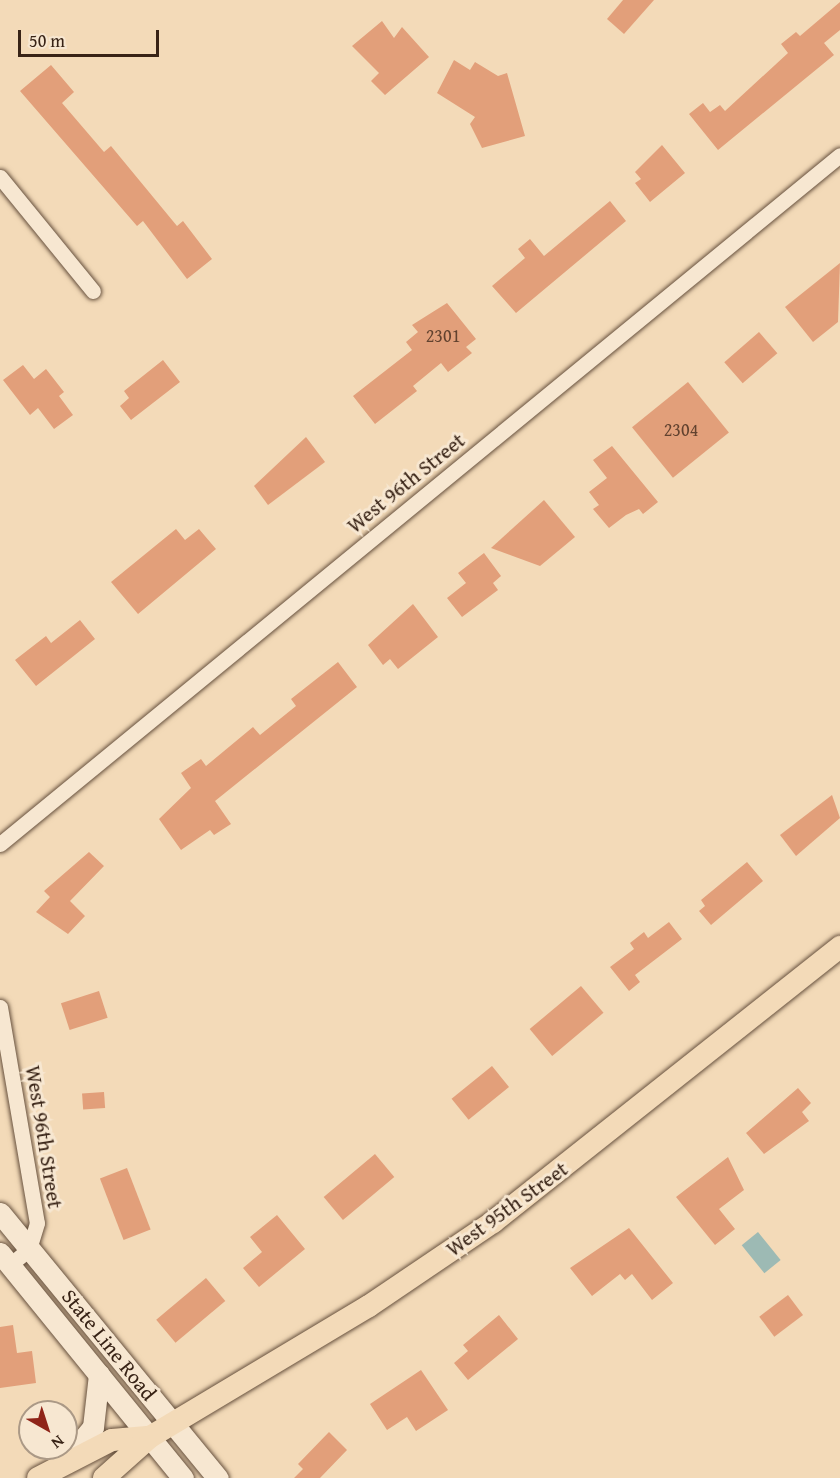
<!DOCTYPE html>
<style>
body{margin:0}
#map{position:relative;width:840px;height:1478px;overflow:hidden;background:#f3dab8;font-family:"Gentium Book Plus",serif}
div>[style]{position:absolute}
.water>*{inset:0;background:#9dbab4;transform-origin:0 0}
.building>*{inset:0;background:#e29f7a;transform-origin:0 0}
.roads{filter:drop-shadow(0 0 2px #67513e) drop-shadow(0 0 2px #67513e)}
.street>*{height:15px;margin:-7.5px;padding:0 7.5px;transform-origin:7.5px;border-radius:7.5px;background:#f7e7d1}
.secondary>*{height:21px;margin:-10.5px;padding:0 10.5px;transform-origin:10.5px;border-radius:10.5px;background:#f7e7d1}
.primary>*{height:22px;margin:-11px;padding:0 11px;transform-origin:11px;border-radius:11px;background:#f3dab8}
span{translate:-50% -50%;white-space:nowrap;text-align:center;line-height:1.15;-webkit-text-stroke:6px #f7e7d1;paint-order:stroke}
.number-label{font-size:18px;color:#62422f}
.number-label span{-webkit-text-stroke-width:0}
.street-label{font-size:21px;color:#382316}
.north{position:absolute;left:18px;top:1400px;width:60px;height:60px;box-sizing:border-box;background:#f7e7d1;border:2px solid #ab9986;border-radius:50%;rotate:141deg;font-size:16px;font-weight:700;line-height:24px;text-align:center;color:#382316}
.north::after{content:'';display:block;margin:auto;width:21px;height:27px;background:#8f2418;clip-path:polygon(50% 0,100% 100%,50% 72%,0 100%)}
.scale{position:absolute;left:18px;top:30px;width:141px;height:27px;box-sizing:border-box;border:3px solid #382316;border-top:0;padding-left:8px;font-size:18px;line-height:21px;white-space:nowrap;color:#382316;-webkit-text-stroke:4px #f7e7d1;paint-order:stroke}
</style>
<div id="map">
<div class="water">
<div style="left:758px;top:1232px;width:36px;height:21px;rotate:51deg"></div>
</div>
<div class="building">
<div style="clip-path:polygon(623px 0,654px 0,624px 34px,607px 19px)"></div>
<div style="clip-path:polygon(840px 2px,840px 30px,824px 43px,834px 55px,718px 150px,689px 114px,703px 103px,710px 112px,720px 105px,725px 111px,788px 53px,781px 44px,796px 32px,800px 36px)"></div>
<div style="clip-path:polygon(382px 21px,394px 38px,402px 27px,429px 57px,385px 95px,371px 81px,379px 73px,352px 46px)"></div>
<div style="clip-path:polygon(454px 60px,470px 70px,475px 62px,498px 76px,507px 73px,525px 136px,482px 148px,470px 124px,475px 117px,437px 93px)"></div>
<div style="clip-path:polygon(51px 65px,74px 92px,62px 103px,104px 152px,111px 146px,177px 226px,183px 221px,212px 259px,187px 279px,143px 221px,137px 226px,20px 91px)"></div>
<div style="clip-path:polygon(662px 145px,685px 173px,650px 202px,635px 183px,641px 179px,635px 172px)"></div>
<div style="clip-path:polygon(610px 201px,626px 221px,516px 313px,492px 286px,525px 258px,518px 249px,530px 239px,544px 256px)"></div>
<div style="clip-path:polygon(840px 263px,838px 322px,813px 342px,785px 307px)"></div>
<div style="clip-path:polygon(447px 303px,476px 339px,466px 347px,472px 353px,448px 372px,441px 363px,413px 386px,417px 391px,375px 424px,353px 396px,412px 350px,406px 342px,418px 332px,412px 325px)"></div>
<div style="left:759px;top:332px;width:28px;height:46px;rotate:49deg"></div>
<div style="clip-path:polygon(163px 360px,180px 382px,131px 420px,120px 406px,129px 398px,124px 391px)"></div>
<div style="clip-path:polygon(23px 365px,34px 379px,46px 369px,64px 392px,59px 396px,73px 415px,54px 429px,38px 408px,30px 415px,3px 380px)"></div>
<div style="left:688px;top:382px;width:65px;height:72px;rotate:51deg"></div>
<div style="clip-path:polygon(306px 437px,325px 462px,268px 505px,254px 486px)"></div>
<div style="clip-path:polygon(612px 446px,658px 502px,643px 514px,639px 509px,626px 515px,609px 528px,593px 509px,599px 505px,589px 492px,607px 478px,593px 460px)"></div>
<div style="clip-path:polygon(544px 500px,575px 537px,540px 566px,491px 548px)"></div>
<div style="clip-path:polygon(176px 529px,185px 540px,199px 529px,216px 549px,138px 614px,111px 582px)"></div>
<div style="clip-path:polygon(484px 553px,501px 576px,493px 583px,498px 590px,462px 617px,447px 598px,466px 583px,458px 573px)"></div>
<div style="clip-path:polygon(413px 604px,438px 637px,398px 669px,390px 659px,383px 665px,368px 645px)"></div>
<div style="clip-path:polygon(80px 620px,95px 639px,36px 686px,15px 660px,46px 636px,51px 643px)"></div>
<div style="clip-path:polygon(338px 662px,357px 687px,215px 801px,231px 824px,214px 835px,210px 830px,181px 850px,159px 819px,191px 788px,181px 773px,201px 759px,206px 766px,253px 727px,260px 735px,296px 706px,291px 699px)"></div>
<div style="clip-path:polygon(832px 795px,840px 818px,796px 856px,780px 835px)"></div>
<div style="clip-path:polygon(89px 852px,104px 866px,70px 901px,85px 916px,68px 934px,36px 912px,50px 897px,44px 891px)"></div>
<div style="clip-path:polygon(747px 862px,763px 881px,711px 925px,699px 911px,705px 906px,701px 900px)"></div>
<div style="clip-path:polygon(669px 922px,682px 939px,635px 975px,640px 982px,629px 991px,610px 967px,634px 949px,630px 943px,644px 932px,648px 938px)"></div>
<div style="left:581px;top:986px;width:35px;height:67px;rotate:50deg"></div>
<div style="left:99px;top:991px;width:28px;height:40px;rotate:72deg"></div>
<div style="left:492px;top:1066px;width:27px;height:52px;rotate:51deg"></div>
<div style="clip-path:polygon(798px 1088px,811px 1103px,802px 1112px,809px 1121px,764px 1154px,746px 1133px)"></div>
<div style="left:104px;top:1092px;width:16px;height:22px;rotate:86deg"></div>
<div style="left:375px;top:1154px;width:30px;height:67px;rotate:50deg"></div>
<div style="clip-path:polygon(728px 1157px,744px 1190px,719px 1209px,735px 1229px,715px 1245px,676px 1197px)"></div>
<div style="left:127px;top:1168px;width:66px;height:29px;rotate:69deg"></div>
<div style="clip-path:polygon(277px 1215px,305px 1249px,259px 1287px,243px 1268px,262px 1252px,250px 1237px)"></div>
<div style="clip-path:polygon(629px 1228px,673px 1283px,652px 1300px,632px 1274px,625px 1280px,620px 1274px,592px 1296px,570px 1268px)"></div>
<div style="left:206px;top:1278px;width:30px;height:65px;rotate:50deg"></div>
<div style="left:788px;top:1295px;width:25px;height:36px;rotate:53deg"></div>
<div style="clip-path:polygon(499px 1315px,518px 1339px,468px 1380px,454px 1363px,468px 1351px,463px 1345px)"></div>
<div style="clip-path:polygon(13px 1325px,17px 1353px,32px 1351px,36px 1383px,0 1388px,0 1327px)"></div>
<div style="clip-path:polygon(421px 1370px,448px 1410px,416px 1431px,407px 1417px,387px 1430px,370px 1404px)"></div>
<div style="clip-path:polygon(329px 1432px,347px 1450px,320px 1478px,294px 1478px,303px 1469px,298px 1464px)"></div>
</div>
<div class="roads">
<div class="street">
<div style="left:0;top:177px;width:147px;rotate:50.8deg"></div>
<div style="left:0;top:844px;width:1086px;rotate:-39.36deg"></div>
<div style="left:0;top:1007px;width:219px;rotate:80.3deg"></div>
<div style="left:37px;top:1223px;width:27px;rotate:107deg"></div>
<div style="left:29px;top:1249px;width:25px;rotate:140deg"></div>
</div>
<div class="secondary">
<div style="left:0;top:1213px;width:343px;rotate:50.6deg"></div>
<div style="left:0;top:1253px;width:290px;rotate:50.9deg"></div>
<div style="left:65px;top:1461px;width:44px;rotate:-50.5deg"></div>
<div style="left:93px;top:1427px;width:53px;rotate:-83.5deg"></div>
</div>
<div class="primary">
<div style="left:38px;top:1478px;width:83px;rotate:-27.2deg"></div>
<div style="left:112px;top:1440px;width:38px;rotate:-5deg"></div>
<div style="left:104px;top:1478px;width:62px;rotate:-41.7deg"></div>
<div style="left:150px;top:1437px;width:255px;rotate:-30.9deg"></div>
<div style="left:369px;top:1306px;width:150px;rotate:-34.1deg"></div>
<div style="left:493px;top:1222px;width:443px;rotate:-38.4deg"></div>
</div>
</div>
<div class="number-label">
<span style="left:443px;top:336px">2301</span>
<span style="left:681px;top:430px">2304</span>
</div>
<div class="street-label">
<span style="left:406px;top:483px;rotate:-39deg">West 96th Street</span>
<span style="left:44px;top:1137px;rotate:81deg">West 96th Street</span>
<span style="left:507px;top:1209px;rotate:-36deg">West 95th Street</span>
<span style="left:109px;top:1345px;rotate:51deg">State Line Road</span>
</div>
<div class="north">N</div>
<div class="scale">50 m</div>
</div>
